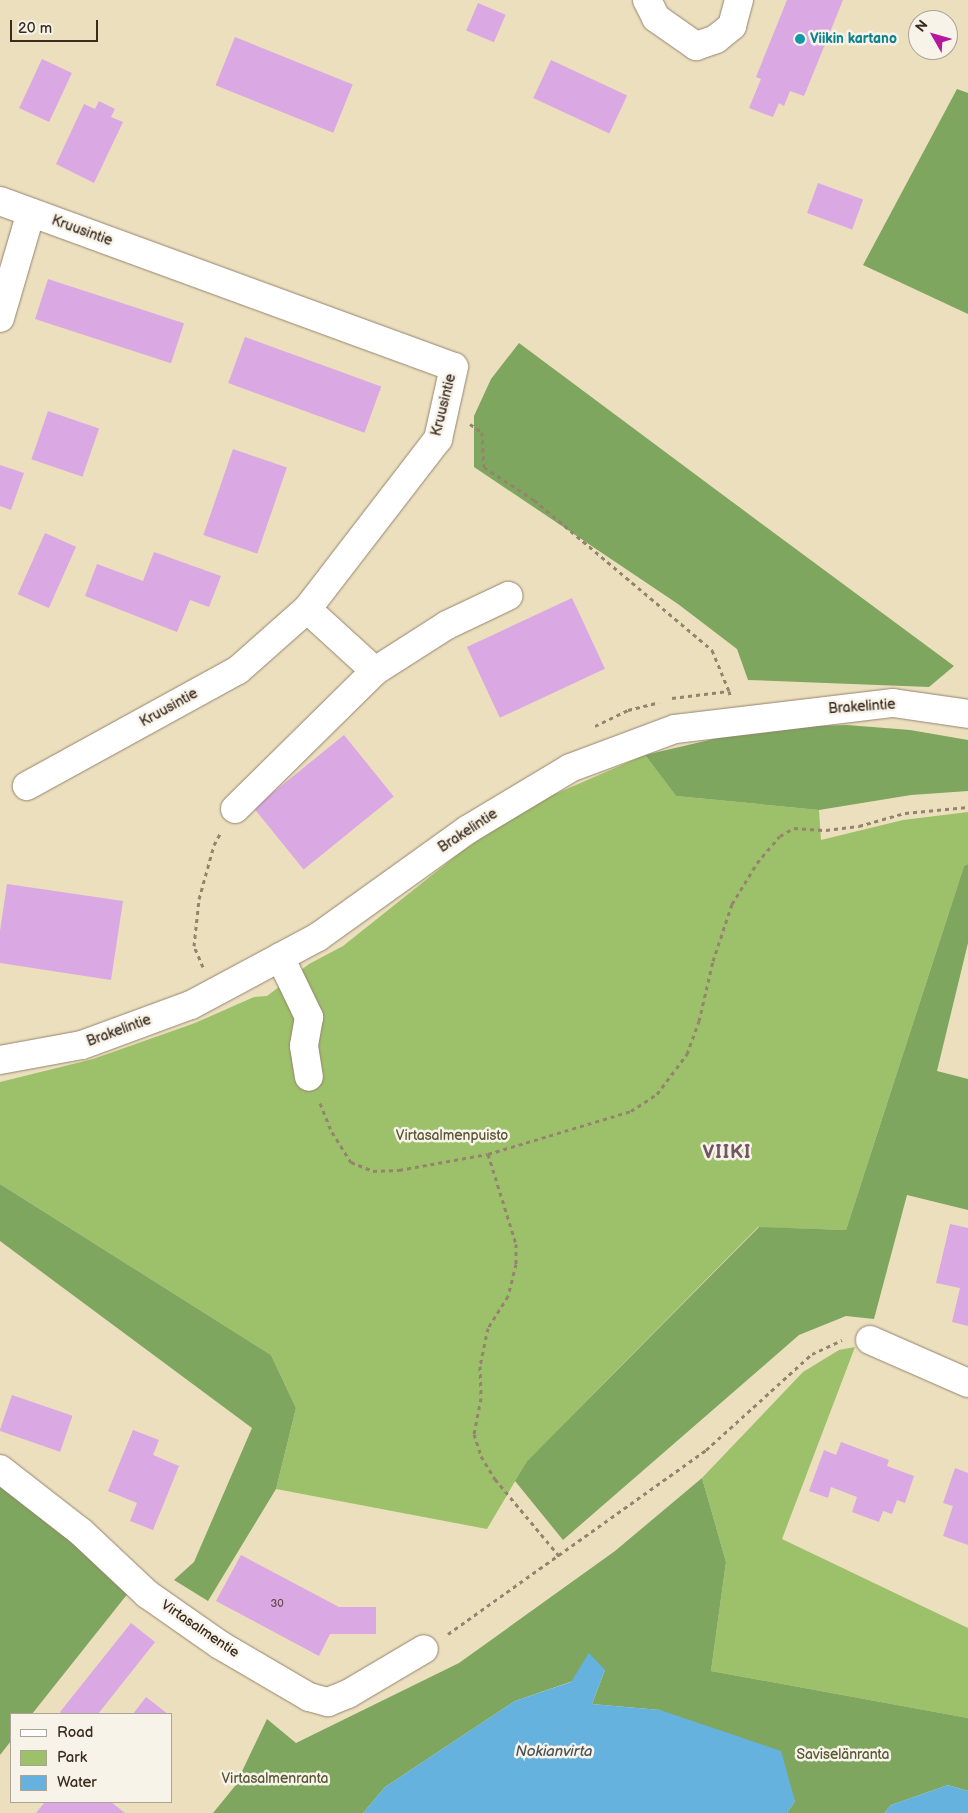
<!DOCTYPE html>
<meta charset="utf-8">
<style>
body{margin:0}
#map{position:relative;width:968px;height:1813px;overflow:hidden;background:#ecdfbe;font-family:"Balsamiq Sans",sans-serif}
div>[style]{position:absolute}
.green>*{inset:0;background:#9dc06a}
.forest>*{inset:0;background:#7ea65e}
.water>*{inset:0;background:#66b2df}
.building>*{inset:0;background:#daa8e3;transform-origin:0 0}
.path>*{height:3px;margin-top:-1.5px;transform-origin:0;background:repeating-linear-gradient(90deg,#94846e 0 4px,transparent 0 8px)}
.roads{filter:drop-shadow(0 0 1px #94846e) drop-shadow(0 0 1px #94846e)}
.minor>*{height:28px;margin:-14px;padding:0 14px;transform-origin:14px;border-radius:14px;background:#fff}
.dots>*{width:14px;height:14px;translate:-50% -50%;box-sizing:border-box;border:2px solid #f7f3e8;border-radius:50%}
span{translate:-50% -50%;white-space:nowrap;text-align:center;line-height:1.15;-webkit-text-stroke:5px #f7f3e8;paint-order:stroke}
.number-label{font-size:11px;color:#634a4f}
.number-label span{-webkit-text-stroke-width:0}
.culture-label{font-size:14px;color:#0d838f;font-weight:700}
.left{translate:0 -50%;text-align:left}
.street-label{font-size:14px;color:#3b2a1e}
.park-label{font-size:14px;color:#585735}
.water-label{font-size:15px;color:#485358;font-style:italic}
.district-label{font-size:19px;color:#735663;font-weight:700;letter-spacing:1px}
.legend{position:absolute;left:10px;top:1713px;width:162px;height:90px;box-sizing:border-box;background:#f7f3e8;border:1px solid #aca397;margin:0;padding:6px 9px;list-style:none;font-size:15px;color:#3b2a1e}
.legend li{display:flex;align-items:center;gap:10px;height:25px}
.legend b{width:25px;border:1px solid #aca397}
.north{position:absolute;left:908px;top:10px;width:50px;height:50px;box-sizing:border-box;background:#f7f3e8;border:1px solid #aca397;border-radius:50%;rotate:308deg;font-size:14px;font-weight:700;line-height:20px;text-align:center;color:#3b2a1e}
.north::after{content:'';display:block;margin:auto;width:18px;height:22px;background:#b5179e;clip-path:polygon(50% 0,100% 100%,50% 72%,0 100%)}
.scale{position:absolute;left:10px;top:20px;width:88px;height:22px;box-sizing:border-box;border:2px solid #3b2a1e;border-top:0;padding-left:6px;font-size:15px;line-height:18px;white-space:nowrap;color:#3b2a1e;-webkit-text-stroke:4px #f7f3e8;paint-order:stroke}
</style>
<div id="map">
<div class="green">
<div style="clip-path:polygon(645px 755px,676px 796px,819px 810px,821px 840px,903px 820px,968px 812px,968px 864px,964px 866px,846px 1230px,758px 1227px,527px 1461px,487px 1529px,276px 1489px,296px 1408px,271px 1355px,0 1184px,0 1082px,93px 1059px,195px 1023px,254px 997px,267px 996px,309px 964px,343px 946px,461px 852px,532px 804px)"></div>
<div style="clip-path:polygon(855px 1347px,782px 1539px,968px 1628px,968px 1718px,711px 1671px,726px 1562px,702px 1478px,803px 1372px,839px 1350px)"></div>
</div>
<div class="forest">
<div style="clip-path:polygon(957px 89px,968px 93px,968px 314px,863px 265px)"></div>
<div style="clip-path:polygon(519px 343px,727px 498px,954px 666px,929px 687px,748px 680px,737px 649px,678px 604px,474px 467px,474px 416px,491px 379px)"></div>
<div style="clip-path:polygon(847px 725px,910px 730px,968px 740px,968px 791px,911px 795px,819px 810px,676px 796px,645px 755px,765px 727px)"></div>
<div style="clip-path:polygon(968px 864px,968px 943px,937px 1071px,968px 1079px,968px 1210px,907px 1195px,874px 1319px,846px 1316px,799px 1335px,563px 1540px,515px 1481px,527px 1461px,759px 1227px,846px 1230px,964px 866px)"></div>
<div style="clip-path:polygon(0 1184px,271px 1355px,296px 1408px,276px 1489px,208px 1601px,174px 1580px,194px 1562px,252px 1428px,0 1241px)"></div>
<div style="clip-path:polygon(702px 1478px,726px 1562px,711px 1671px,968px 1718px,968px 1791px,948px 1785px,891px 1805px,884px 1813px,787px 1813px,795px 1801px,660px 1710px,592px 1704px,605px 1670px,515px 1701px,385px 1787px,363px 1813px,213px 1813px,235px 1786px,267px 1719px,296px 1743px,459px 1663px,615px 1551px)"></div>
<div style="clip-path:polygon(0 1484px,62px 1532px,129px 1592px,32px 1714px,11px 1714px,11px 1741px,0 1755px)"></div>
</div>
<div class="water">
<div style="clip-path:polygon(589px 1653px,605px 1670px,592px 1704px,660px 1710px,781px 1751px,795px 1801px,787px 1813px,363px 1813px,385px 1787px,515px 1701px,571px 1682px)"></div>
<div style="clip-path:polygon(948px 1785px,968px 1791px,968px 1813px,884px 1813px,891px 1805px)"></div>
</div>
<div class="building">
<div style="clip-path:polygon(787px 0,843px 0,804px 96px,790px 91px,784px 106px,779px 103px,773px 117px,749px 108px,761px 79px,756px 77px)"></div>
<div style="left:478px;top:3px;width:30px;height:30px;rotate:23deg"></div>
<div style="left:235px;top:37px;width:127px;height:52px;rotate:22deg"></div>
<div style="left:42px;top:59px;width:33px;height:54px;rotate:25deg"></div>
<div style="left:551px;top:60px;width:84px;height:42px;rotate:25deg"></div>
<div style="clip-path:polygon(99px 101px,115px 109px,111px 117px,123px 122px,94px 183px,56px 164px,84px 104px,95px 109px)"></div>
<div style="left:818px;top:183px;width:48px;height:32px;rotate:20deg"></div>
<div style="left:48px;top:279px;width:143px;height:42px;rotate:18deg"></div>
<div style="left:245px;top:337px;width:145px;height:49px;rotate:20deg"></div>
<div style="left:48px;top:411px;width:54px;height:51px;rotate:19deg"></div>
<div style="left:233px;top:449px;width:57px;height:91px;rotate:19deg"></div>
<div style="clip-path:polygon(0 465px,24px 473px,11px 510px,0 506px)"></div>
<div style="left:45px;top:533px;width:34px;height:67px;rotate:24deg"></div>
<div style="clip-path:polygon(154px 552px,221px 576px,209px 607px,190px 600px,177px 632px,85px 596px,97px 564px,143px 581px)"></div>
<div style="left:572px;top:598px;width:78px;height:116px;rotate:65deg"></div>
<div style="left:344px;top:735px;width:79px;height:116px;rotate:51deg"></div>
<div style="clip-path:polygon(7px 884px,123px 901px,111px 980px,0 963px,0 931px)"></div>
<div style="clip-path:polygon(950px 1224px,968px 1228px,968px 1326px,952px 1322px,960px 1288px,936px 1283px)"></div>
<div style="left:12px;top:1395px;width:64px;height:38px;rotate:19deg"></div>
<div style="clip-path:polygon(133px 1430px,159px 1440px,153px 1455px,179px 1466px,153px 1530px,130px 1521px,137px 1503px,108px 1491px)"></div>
<div style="clip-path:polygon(841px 1442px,889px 1460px,887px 1466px,914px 1476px,905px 1503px,897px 1500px,892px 1514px,883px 1511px,879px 1522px,852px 1512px,857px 1497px,831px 1487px,828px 1498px,809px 1491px,824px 1450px,836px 1455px)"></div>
<div style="clip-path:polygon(955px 1468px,968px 1473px,968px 1545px,943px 1536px,953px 1506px,943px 1503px)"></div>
<div style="clip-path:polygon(241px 1555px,339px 1607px,376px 1607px,376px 1634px,330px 1634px,319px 1656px,216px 1601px)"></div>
<div style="clip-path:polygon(131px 1623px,155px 1642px,98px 1714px,62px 1714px,60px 1712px)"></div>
<div style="clip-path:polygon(146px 1697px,168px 1714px,133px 1714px)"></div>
<div style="clip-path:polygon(45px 1802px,111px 1802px,125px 1813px,36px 1813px)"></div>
</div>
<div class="path">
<div style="left:470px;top:424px;width:14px;rotate:34deg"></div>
<div style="left:482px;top:432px;width:35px;rotate:87deg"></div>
<div style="left:484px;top:467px;width:60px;rotate:33.4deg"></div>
<div style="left:534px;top:500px;width:233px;rotate:40.1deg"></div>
<div style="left:712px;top:650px;width:44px;rotate:67.5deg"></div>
<div style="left:672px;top:698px;width:57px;rotate:-7deg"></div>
<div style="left:729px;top:691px;width:4px;rotate:76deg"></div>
<div style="left:595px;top:726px;width:37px;rotate:-26deg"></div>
<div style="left:628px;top:710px;width:32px;rotate:-14deg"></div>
<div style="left:203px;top:967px;width:23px;rotate:-113deg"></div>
<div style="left:194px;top:946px;width:47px;rotate:-83.9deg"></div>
<div style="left:199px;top:899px;width:56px;rotate:-74.5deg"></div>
<div style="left:214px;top:845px;width:15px;rotate:-62deg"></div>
<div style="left:320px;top:1103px;width:31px;rotate:68deg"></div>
<div style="left:332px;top:1132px;width:36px;rotate:58deg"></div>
<div style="left:351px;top:1162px;width:24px;rotate:22deg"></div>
<div style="left:373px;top:1171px;width:26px;rotate:-2deg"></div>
<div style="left:399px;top:1170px;width:90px;rotate:-10.2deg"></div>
<div style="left:488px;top:1154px;width:149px;rotate:-16.7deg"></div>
<div style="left:631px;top:1111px;width:31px;rotate:-33deg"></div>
<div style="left:657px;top:1094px;width:50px;rotate:-53.1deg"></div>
<div style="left:687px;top:1054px;width:35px;rotate:-70deg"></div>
<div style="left:699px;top:1021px;width:62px;rotate:-76.9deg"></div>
<div style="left:713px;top:961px;width:60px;rotate:-71.6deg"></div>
<div style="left:732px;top:904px;width:48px;rotate:-58.6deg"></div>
<div style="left:757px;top:863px;width:35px;rotate:-50deg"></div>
<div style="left:780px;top:836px;width:16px;rotate:-30deg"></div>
<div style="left:794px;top:828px;width:32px;rotate:4deg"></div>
<div style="left:826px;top:830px;width:33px;rotate:-7deg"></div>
<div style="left:859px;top:826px;width:48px;rotate:-15.8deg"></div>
<div style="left:905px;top:813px;width:63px;rotate:-5.4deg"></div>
<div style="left:488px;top:1154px;width:94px;rotate:72.7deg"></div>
<div style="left:516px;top:1244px;width:20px;rotate:90deg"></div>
<div style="left:516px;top:1264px;width:33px;rotate:104deg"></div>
<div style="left:508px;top:1296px;width:38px;rotate:122deg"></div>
<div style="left:488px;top:1328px;width:39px;rotate:102deg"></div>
<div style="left:480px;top:1366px;width:32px;rotate:88deg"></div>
<div style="left:481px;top:1398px;width:37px;rotate:101deg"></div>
<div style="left:474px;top:1434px;width:23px;rotate:72deg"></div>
<div style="left:481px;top:1456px;width:27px;rotate:59deg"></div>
<div style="left:495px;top:1479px;width:102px;rotate:50.2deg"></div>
<div style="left:448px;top:1634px;width:317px;rotate:-35.5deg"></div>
<div style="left:706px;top:1450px;width:143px;rotate:-42.2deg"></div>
<div style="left:812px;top:1354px;width:33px;rotate:-25deg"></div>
</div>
<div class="roads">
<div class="minor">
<div style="left:647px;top:0;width:20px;rotate:63deg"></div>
<div style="left:656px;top:18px;width:49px;rotate:35deg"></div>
<div style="left:696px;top:46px;width:21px;rotate:-19deg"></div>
<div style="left:716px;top:39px;width:21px;rotate:-39deg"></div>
<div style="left:732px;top:26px;width:27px;rotate:-75deg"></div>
<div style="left:0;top:201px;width:483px;rotate:20.1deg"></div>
<div style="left:454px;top:367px;width:74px;rotate:102.5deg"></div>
<div style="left:438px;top:439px;width:215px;rotate:127.6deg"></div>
<div style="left:307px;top:609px;width:92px;rotate:138.5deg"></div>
<div style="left:238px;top:670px;width:241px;rotate:151.2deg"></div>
<div style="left:0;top:318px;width:110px;rotate:-73.7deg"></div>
<div style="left:307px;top:609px;width:92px;rotate:42.4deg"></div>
<div style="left:235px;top:809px;width:197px;rotate:-44.6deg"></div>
<div style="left:375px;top:671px;width:85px;rotate:-32.6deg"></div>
<div style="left:447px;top:625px;width:68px;rotate:-25.4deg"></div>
<div style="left:280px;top:957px;width:67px;rotate:64.2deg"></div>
<div style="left:309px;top:1017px;width:29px;rotate:100deg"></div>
<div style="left:304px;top:1046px;width:31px;rotate:81deg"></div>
<div style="left:0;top:1060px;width:83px;rotate:-10.4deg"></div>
<div style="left:82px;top:1045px;width:116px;rotate:-20.2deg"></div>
<div style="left:191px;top:1005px;width:144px;rotate:-28.2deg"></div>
<div style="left:318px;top:937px;width:183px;rotate:-35.7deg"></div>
<div style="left:467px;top:830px;width:120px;rotate:-31deg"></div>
<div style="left:570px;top:768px;width:112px;rotate:-20.4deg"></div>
<div style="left:675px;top:729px;width:220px;rotate:-6.8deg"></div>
<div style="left:893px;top:703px;width:76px;rotate:8.3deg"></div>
<div style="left:870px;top:1340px;width:107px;rotate:23.7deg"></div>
<div style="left:0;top:1469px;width:103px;rotate:37.9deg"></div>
<div style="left:81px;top:1532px;width:91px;rotate:43.2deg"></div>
<div style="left:147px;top:1594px;width:89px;rotate:34.9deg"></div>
<div style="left:220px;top:1645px;width:103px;rotate:30.3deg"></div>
<div style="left:309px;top:1697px;width:20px;rotate:15deg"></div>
<div style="left:328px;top:1702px;width:22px;rotate:-22deg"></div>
<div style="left:348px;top:1694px;width:88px;rotate:-30.6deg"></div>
</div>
</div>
<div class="dots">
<div style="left:800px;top:39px;background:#0f9aa8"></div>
</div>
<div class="number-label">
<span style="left:277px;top:1604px">30</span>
</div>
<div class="culture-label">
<span class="left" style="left:810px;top:39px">Viikin kartano</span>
</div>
<div class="street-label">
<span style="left:82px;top:231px;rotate:20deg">Kruusintie</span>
<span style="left:444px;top:405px;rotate:-76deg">Kruusintie</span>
<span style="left:862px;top:707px;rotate:-4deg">Brakelintie</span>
<span style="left:169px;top:708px;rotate:-29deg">Kruusintie</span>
<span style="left:468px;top:831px;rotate:-33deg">Brakelintie</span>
<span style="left:119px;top:1031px;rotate:-20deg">Brakelintie</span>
<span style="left:200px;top:1629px;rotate:34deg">Virtasalmentie</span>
</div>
<div class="park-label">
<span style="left:452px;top:1136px">Virtasalmenpuisto</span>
<span style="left:843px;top:1755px">Saviselänranta</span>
<span style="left:275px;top:1779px">Virtasalmenranta</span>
</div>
<div class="water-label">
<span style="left:554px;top:1752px">Nokianvirta</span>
</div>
<div class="district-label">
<span style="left:727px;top:1153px">VIIKI</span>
</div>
<ul class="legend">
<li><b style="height:6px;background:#fff"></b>Road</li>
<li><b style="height:14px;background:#9dc06a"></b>Park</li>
<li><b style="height:14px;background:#66b2df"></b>Water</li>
</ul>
<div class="north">N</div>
<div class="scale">20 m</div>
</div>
